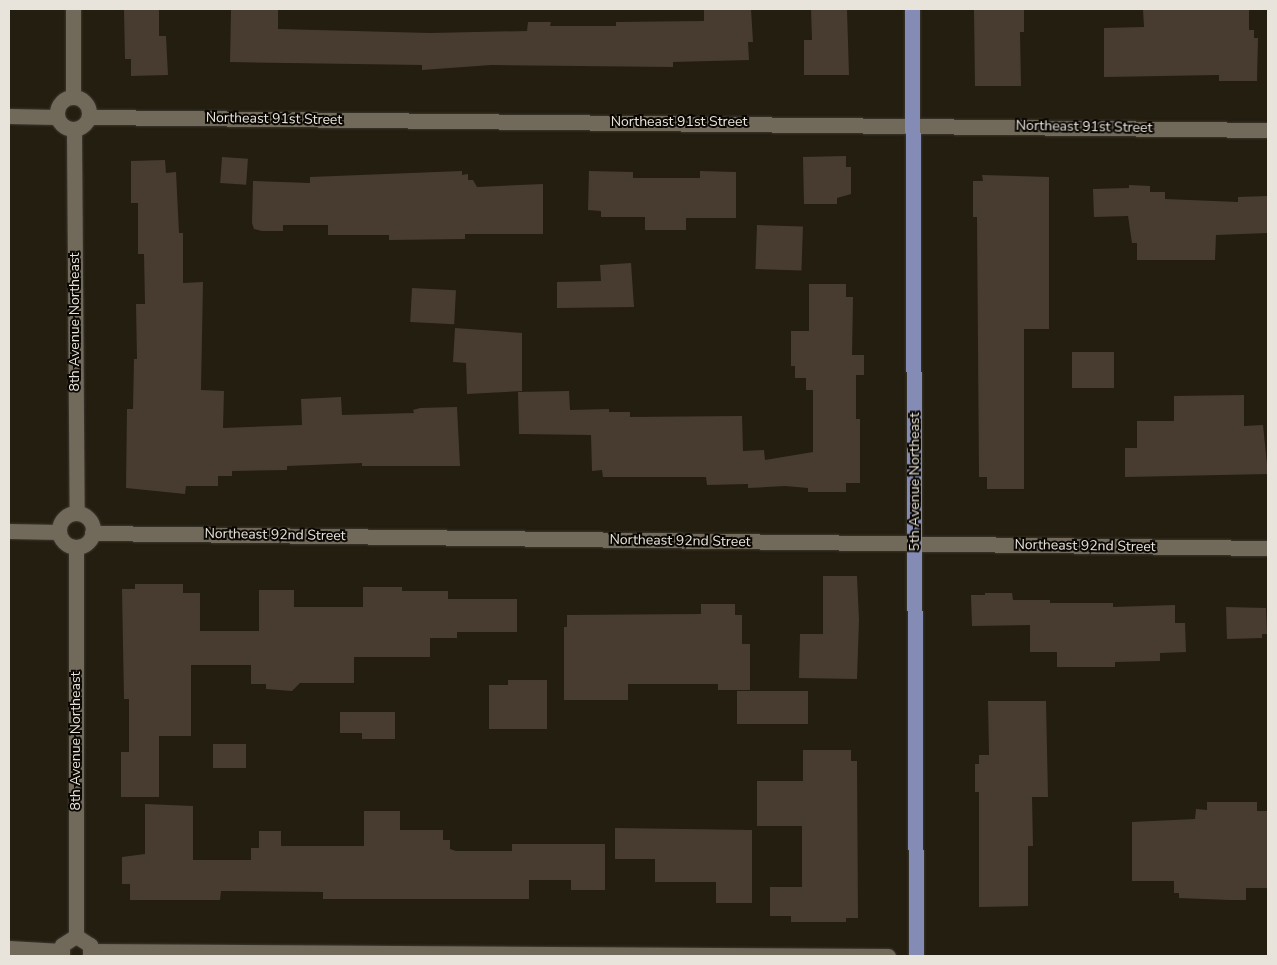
<!DOCTYPE html>
<style>
body{margin:0}
#map{position:relative;width:1277px;height:965px;overflow:hidden;background:#241e10;font-family:"Nunito Sans",sans-serif}
div>[style]{position:absolute}
.building>*{inset:0;background:#483c30;transform-origin:0 0}
.roads{filter:drop-shadow(0 0 1px #3d3831) drop-shadow(0 0 1px #3d3831)}
.minor>*{height:15px;margin:-7.5px;padding:0 7.5px;transform-origin:7.5px;border-radius:7.5px;background:#71695a}
.minor>.ring{margin:-7.5px;padding:0;box-sizing:content-box;background:none;border:15px solid #71695a;border-radius:50%}
.major>*{height:15px;margin:-7.5px;padding:0 7.5px;transform-origin:7.5px;border-radius:7.5px;background:#848cb5}
span{translate:-50% -50%;white-space:nowrap;text-align:center;line-height:1.15;-webkit-text-stroke:4px #0b0804;paint-order:stroke}
.street-label{font-size:14px;color:#e9e4db}
.frame{position:absolute;inset:0;border:10px solid #e9e4db;pointer-events:none}
</style>
<div id="map">
<div class="building">
<div style="clip-path:polygon(124px 9px,159px 9px,159px 36px,166px 36px,168px 75px,131px 76px,131px 59px,125px 59px)"></div>
<div style="clip-path:polygon(278px 9px,278px 29px,430px 33px,527px 31px,528px 22px,551px 22px,550px 26px,616px 26px,616px 22px,704px 21px,704px 9px,751px 9px,753px 42px,748px 42px,749px 60px,673px 62px,673px 67px,491px 65px,422px 70px,422px 65px,230px 62px,231px 10px)"></div>
<div style="clip-path:polygon(811px 9px,847px 9px,849px 75px,804px 75px,804px 40px,812px 40px)"></div>
<div style="clip-path:polygon(974px 9px,1024px 9px,1024px 32px,1020px 32px,1021px 86px,975px 86px)"></div>
<div style="clip-path:polygon(1143px 9px,1249px 9px,1249px 30px,1254px 30px,1254px 38px,1258px 38px,1257px 81px,1219px 81px,1219px 75px,1104px 77px,1104px 28px,1144px 27px)"></div>
<div style="clip-path:polygon(846px 156px,846px 167px,851px 167px,851px 194px,837px 198px,837px 204px,804px 204px,803px 157px)"></div>
<div style="left:222px;top:157px;width:26px;height:26px;rotate:4deg"></div>
<div style="clip-path:polygon(165px 160px,166px 173px,176px 172px,179px 233px,183px 233px,183px 283px,203px 282px,201px 390px,224px 391px,223px 428px,302px 425px,301px 399px,341px 397px,342px 415px,414px 413px,413px 410px,420px 408px,457px 407px,460px 466px,362px 466px,362px 463px,287px 466px,287px 470px,232px 471px,232px 476px,218px 476px,218px 486px,186px 486px,185px 494px,126px 488px,127px 409px,133px 409px,134px 359px,137px 359px,136px 304px,145px 304px,144px 254px,138px 254px,138px 203px,131px 203px,131px 161px)"></div>
<div style="clip-path:polygon(462px 171px,462px 175px,468px 174px,468px 180px,473px 180px,477px 187px,543px 184px,543px 234px,465px 234px,465px 239px,389px 240px,389px 235px,328px 235px,328px 225px,283px 225px,283px 231px,262px 231px,254px 229px,252px 223px,253px 181px,310px 183px,310px 177px)"></div>
<div style="clip-path:polygon(589px 171px,633px 172px,633px 178px,700px 178px,700px 171px,736px 172px,736px 218px,686px 218px,686px 230px,645px 230px,645px 217px,601px 217px,601px 211px,588px 210px)"></div>
<div style="clip-path:polygon(982px 175px,1049px 177px,1049px 329px,1024px 329px,1024px 489px,987px 489px,987px 477px,979px 477px,977px 217px,973px 217px,973px 181px,983px 181px)"></div>
<div style="clip-path:polygon(1129px 185px,1150px 186px,1150px 192px,1165px 192px,1165px 199px,1238px 202px,1238px 197px,1268px 196px,1268px 233px,1216px 235px,1215px 260px,1137px 260px,1137px 243px,1132px 243px,1128px 216px,1094px 217px,1093px 189px,1129px 188px)"></div>
<div style="left:757px;top:225px;width:46px;height:44px;rotate:2deg"></div>
<div style="clip-path:polygon(631px 263px,634px 307px,557px 308px,557px 282px,601px 281px,600px 265px)"></div>
<div style="clip-path:polygon(809px 284px,846px 284px,846px 297px,853px 297px,852px 355px,864px 355px,864px 375px,856px 375px,856px 419px,860px 419px,860px 483px,846px 483px,846px 492px,808px 492px,808px 488px,785px 486px,748px 488px,748px 484px,707px 485px,706px 477px,603px 477px,602px 470px,592px 471px,591px 435px,519px 434px,518px 392px,569px 391px,570px 410px,609px 409px,609px 412px,630px 412px,630px 417px,742px 416px,743px 451px,764px 450px,765px 460px,813px 452px,813px 390px,806px 390px,806px 378px,795px 378px,795px 366px,791px 366px,791px 331px,809px 331px)"></div>
<div style="left:412px;top:288px;width:44px;height:34px;rotate:3deg"></div>
<div style="clip-path:polygon(455px 328px,522px 333px,522px 391px,467px 394px,466px 363px,453px 362px)"></div>
<div style="left:1072px;top:352px;width:42px;height:36px"></div>
<div style="clip-path:polygon(1244px 395px,1244px 426px,1263px 425px,1268px 474px,1125px 477px,1125px 448px,1137px 448px,1137px 421px,1174px 421px,1174px 396px)"></div>
<div style="clip-path:polygon(823px 576px,857px 576px,859px 620px,857px 679px,799px 678px,800px 634px,823px 634px)"></div>
<div style="clip-path:polygon(135px 584px,183px 584px,183px 593px,200px 593px,200px 631px,259px 631px,259px 590px,294px 590px,294px 607px,363px 607px,363px 587px,402px 587px,402px 591px,448px 591px,448px 599px,517px 599px,517px 632px,457px 632px,457px 638px,430px 638px,430px 657px,354px 657px,354px 683px,300px 683px,292px 691px,266px 689px,266px 684px,251px 684px,251px 665px,191px 665px,191px 736px,159px 736px,159px 797px,121px 797px,121px 752px,129px 752px,129px 699px,124px 699px,122px 589px,135px 589px)"></div>
<div style="clip-path:polygon(985px 593px,1012px 593px,1013px 600px,1050px 600px,1050px 603px,1113px 603px,1113px 607px,1175px 605px,1175px 623px,1185px 623px,1186px 652px,1160px 653px,1160px 661px,1115px 662px,1115px 667px,1057px 667px,1057px 652px,1030px 652px,1030px 625px,972px 626px,971px 595px,985px 595px)"></div>
<div style="clip-path:polygon(701px 604px,735px 604px,735px 615px,742px 615px,742px 644px,750px 644px,750px 690px,718px 690px,718px 684px,628px 684px,628px 700px,564px 700px,564px 627px,567px 627px,567px 615px,701px 614px)"></div>
<div style="clip-path:polygon(1226px 607px,1266px 608px,1267px 634px,1262px 634px,1262px 638px,1227px 639px)"></div>
<div style="clip-path:polygon(508px 680px,547px 680px,547px 729px,489px 729px,489px 685px,508px 685px)"></div>
<div style="left:737px;top:691px;width:71px;height:33px"></div>
<div style="clip-path:polygon(988px 701px,1046px 701px,1048px 797px,1032px 797px,1033px 846px,1028px 846px,1028px 906px,979px 907px,979px 792px,975px 792px,975px 764px,979px 764px,979px 755px,989px 755px)"></div>
<div style="clip-path:polygon(340px 712px,395px 712px,395px 739px,362px 739px,362px 733px,340px 733px)"></div>
<div style="left:213px;top:744px;width:33px;height:24px"></div>
<div style="clip-path:polygon(803px 750px,851px 750px,851px 761px,857px 761px,858px 918px,846px 918px,846px 922px,791px 922px,791px 916px,770px 916px,770px 887px,802px 887px,802px 826px,757px 826px,757px 781px,803px 781px)"></div>
<div style="clip-path:polygon(1207px 802px,1257px 802px,1257px 811px,1268px 811px,1268px 888px,1246px 888px,1246px 900px,1229px 900px,1179px 898px,1179px 893px,1174px 893px,1174px 881px,1132px 881px,1132px 822px,1195px 819px,1196px 809px,1207px 810px)"></div>
<div style="clip-path:polygon(145px 804px,193px 806px,193px 860px,251px 860px,251px 848px,259px 848px,259px 831px,281px 831px,281px 846px,364px 846px,364px 811px,400px 811px,400px 830px,443px 830px,443px 840px,450px 840px,450px 849px,456px 851px,512px 851px,512px 844px,605px 844px,605px 890px,571px 890px,571px 880px,529px 880px,529px 899px,323px 899px,323px 892px,221px 891px,220px 900px,130px 900px,130px 884px,122px 884px,122px 857px,145px 854px)"></div>
<div style="clip-path:polygon(615px 828px,752px 830px,752px 903px,716px 903px,716px 882px,655px 882px,655px 859px,615px 859px)"></div>
</div>
<div class="roads">
<div class="minor">
<div style="left:73px;top:9px;width:88px;rotate:90deg"></div>
<div class="ring" style="left:57px;top:97px;width:17px;height:17px"></div>
<div style="left:9px;top:116px;width:47px;rotate:1.2deg"></div>
<div style="left:89px;top:117px;width:1179px;rotate:0.63deg"></div>
<div style="left:74px;top:130px;width:383px;rotate:89.6deg"></div>
<div class="ring" style="left:59px;top:513px;width:19px;height:19px"></div>
<div style="left:9px;top:531px;width:50px;rotate:1.1deg"></div>
<div style="left:92px;top:533px;width:1176px;rotate:0.73deg"></div>
<div style="left:76px;top:547px;width:389px;rotate:90deg"></div>
<div style="left:9px;top:948px;width:52px;rotate:3.3deg"></div>
<div style="left:91px;top:951px;width:797px;rotate:0.36deg"></div>
<div style="left:62px;top:956px;width:11px;rotate:-90deg"></div>
<div style="left:62px;top:945px;width:17px;rotate:-33deg"></div>
<div style="left:76px;top:936px;width:17px;rotate:33deg"></div>
<div style="left:90px;top:945px;width:11px;rotate:90deg"></div>
</div>
<div class="major">
<div style="left:912px;top:9px;width:947px;rotate:89.76deg"></div>
</div>
</div>
<div class="street-label">
<span style="left:274px;top:119px;rotate:1deg">Northeast 91st Street</span>
<span style="left:679px;top:122px">Northeast 91st Street</span>
<span style="left:1084px;top:127px;rotate:1deg">Northeast 91st Street</span>
<span style="left:75px;top:322px;rotate:-90deg">8th Avenue Northeast</span>
<span style="left:915px;top:482px;rotate:-90deg">5th Avenue Northeast</span>
<span style="left:275px;top:535px;rotate:1deg">Northeast 92nd Street</span>
<span style="left:680px;top:541px;rotate:1deg">Northeast 92nd Street</span>
<span style="left:1085px;top:546px;rotate:1deg">Northeast 92nd Street</span>
<span style="left:76px;top:741px;rotate:-90deg">8th Avenue Northeast</span>
</div>
<div class="frame"></div>
</div>
